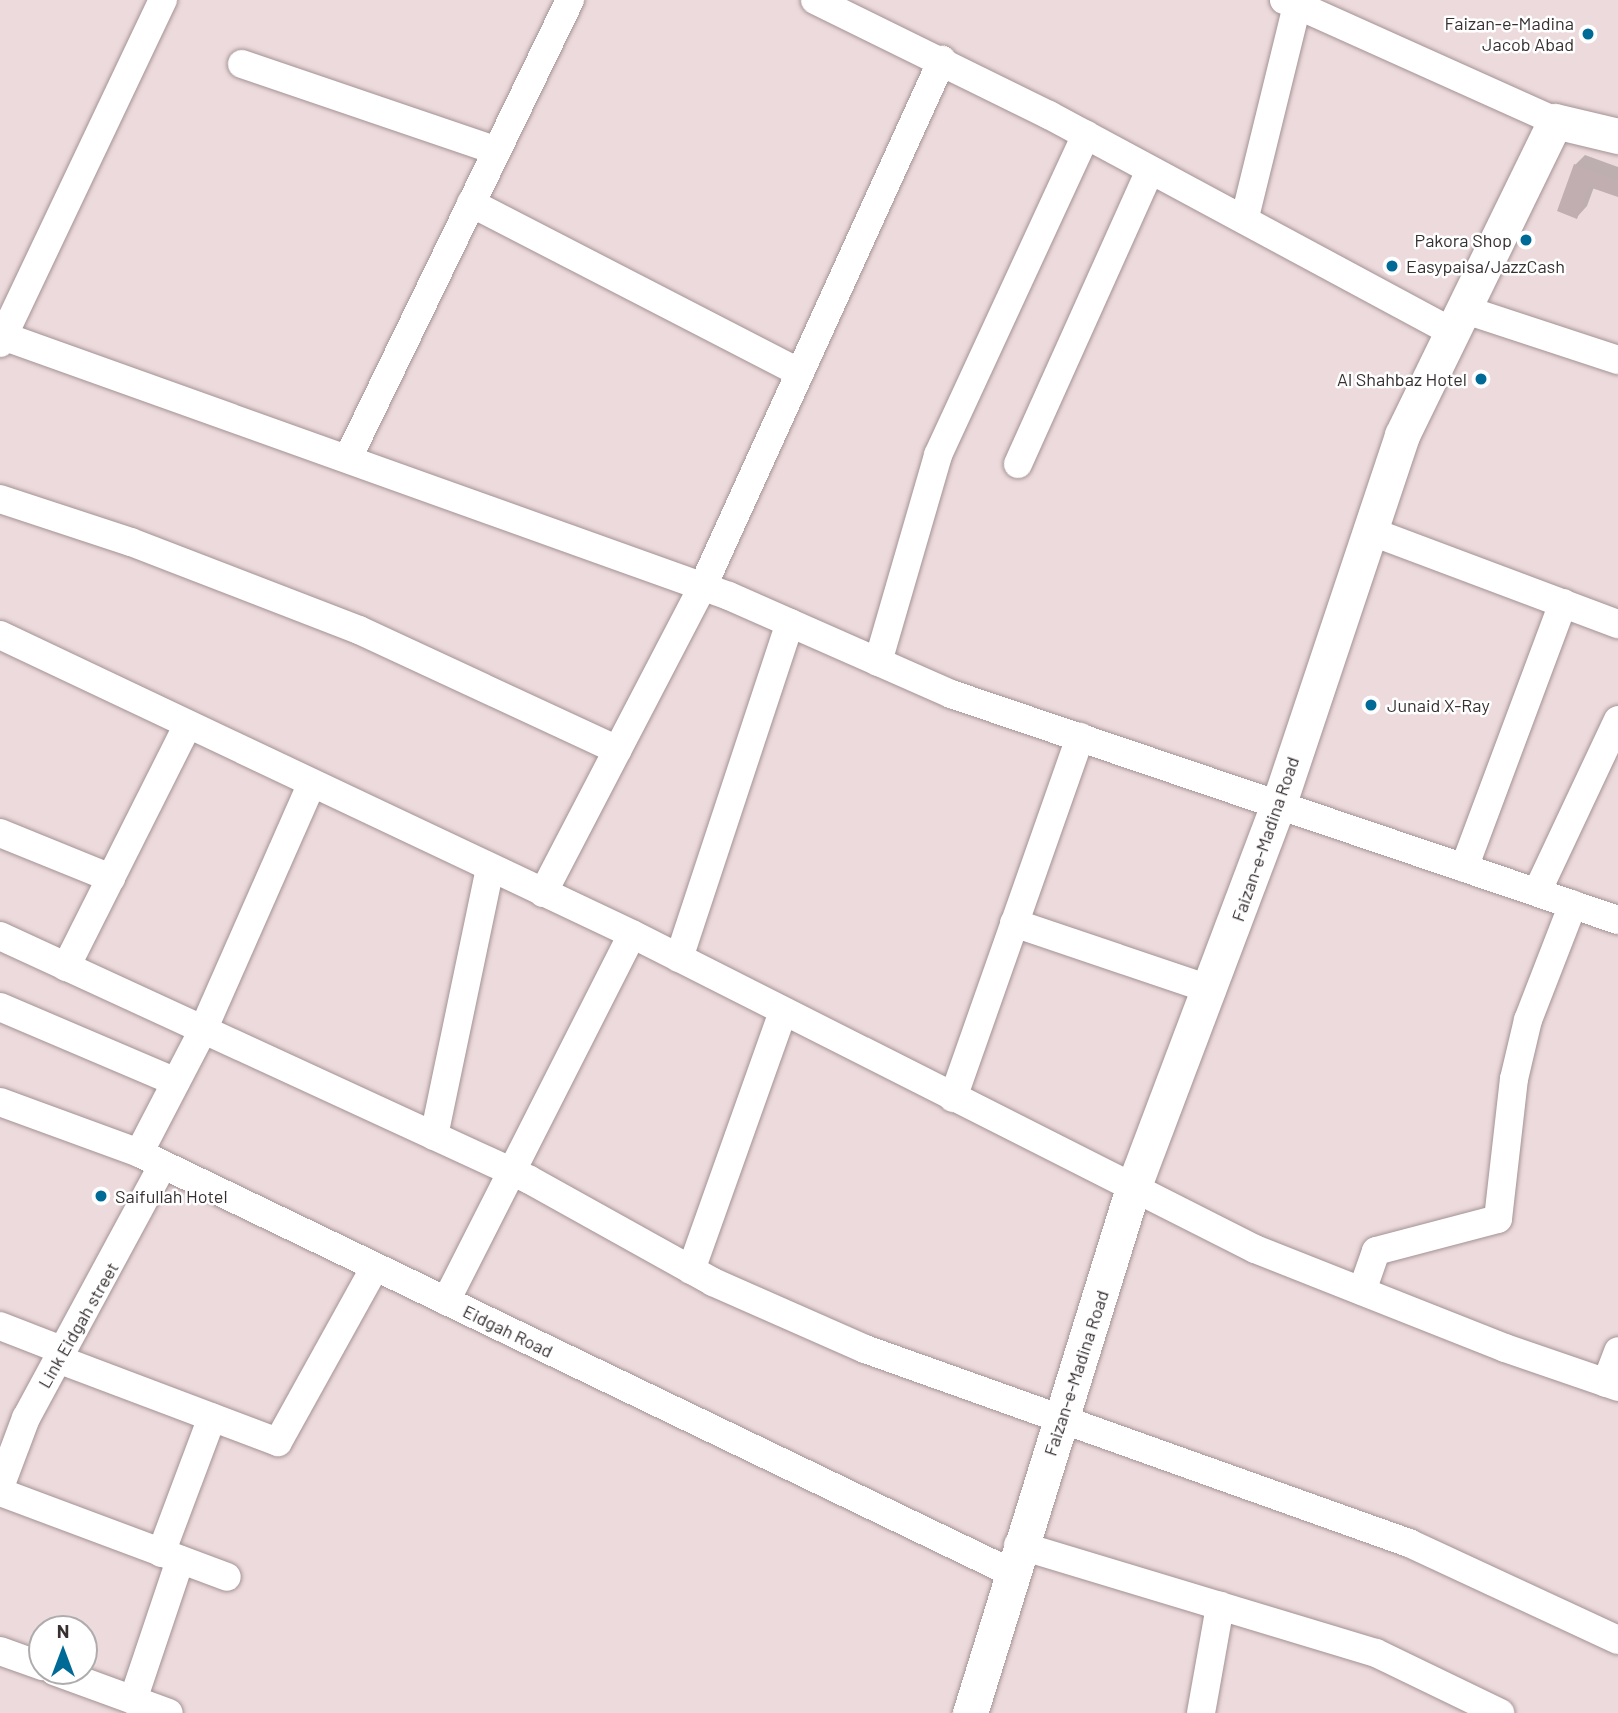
<!DOCTYPE html>
<style>
body{margin:0}
#map{position:relative;width:1618px;height:1713px;overflow:hidden;background:#eddadc;font-family:Barlow,sans-serif}
div>[style]{position:absolute}
.shadow>*{inset:0;background:#0003}
.building>*{inset:0;background:#c0aeb0}
.roads{filter:drop-shadow(0 0 2px #a49395) drop-shadow(0 0 2px #a49395)}
.minor>*{height:28px;margin:-14px;padding:0 14px;transform-origin:14px;border-radius:14px;background:#fff}
.tertiary>*{height:35px;margin:-17.5px;padding:0 17.5px;transform-origin:17.5px;border-radius:17.5px;background:#fff}
.dots>*{width:19px;height:19px;translate:-50% -50%;box-sizing:border-box;border:4px solid #fff;border-radius:50%}
span{translate:-50% -50%;white-space:nowrap;text-align:center;line-height:1.15;-webkit-text-stroke:5px #fff;paint-order:stroke}
.poi-label{font-size:18px;color:#373031}
.right{translate:-100% -50%;text-align:right}
.left{translate:0 -50%;text-align:left}
.street-label{font-size:18px;color:#373031}
.north{position:absolute;left:28px;top:1615px;width:70px;height:70px;box-sizing:border-box;background:#fff;border:2px solid #afacad;border-radius:50%;rotate:0deg;font-size:19px;font-weight:700;line-height:28px;text-align:center;color:#373031}
.north::after{content:'';display:block;margin:auto;width:24px;height:32px;background:#006a97;clip-path:polygon(50% 0,100% 100%,50% 72%,0 100%)}
</style>
<div id="map">
<div class="shadow">
<div style="clip-path:polygon(1585px 155px,1618px 167px,1618px 195px,1594px 187px,1587px 206px,1577px 217px,1575px 165px)"></div>
</div>
<div class="building">
<div style="clip-path:polygon(1574px 164px,1618px 180px,1618px 197px,1589px 187px,1577px 219px,1557px 211px)"></div>
</div>
<div class="roads">
<div class="minor">
<div style="left:815px;top:0;width:261px;rotate:26.2deg"></div>
<div style="left:1049px;top:115px;width:461px;rotate:28.3deg"></div>
<div style="left:1300px;top:0;width:6px;rotate:121deg"></div>
<div style="left:1297px;top:5px;width:283px;rotate:24.2deg"></div>
<div style="left:242px;top:64px;width:269px;rotate:18.8deg"></div>
<div style="left:471px;top:203px;width:370px;rotate:27.3deg"></div>
<div style="left:1245px;top:217px;width:218px;rotate:-76.2deg"></div>
<div style="left:1297px;top:5px;width:14px;rotate:-159deg"></div>
<div style="left:1466px;top:310px;width:160px;rotate:18.2deg"></div>
<div style="left:0;top:335px;width:774px;rotate:19.7deg"></div>
<div style="left:729px;top:596px;width:243px;rotate:23.8deg"></div>
<div style="left:951px;top:694px;width:704px;rotate:18.72deg"></div>
<div style="left:0;top:343px;width:380px;rotate:-64.6deg"></div>
<div style="left:348px;top:458px;width:509px;rotate:-64.14deg"></div>
<div style="left:1018px;top:464px;width:322px;rotate:-65.8deg"></div>
<div style="left:0;top:499px;width:138px;rotate:18.2deg"></div>
<div style="left:131px;top:542px;width:244px;rotate:21.1deg"></div>
<div style="left:359px;top:630px;width:285px;rotate:24.9deg"></div>
<div style="left:1370px;top:531px;width:265px;rotate:20.6deg"></div>
<div style="left:0;top:635px;width:699px;rotate:25.32deg"></div>
<div style="left:632px;top:934px;width:698px;rotate:26.82deg"></div>
<div style="left:1255px;top:1249px;width:269px;rotate:21.6deg"></div>
<div style="left:1505px;top:1348px;width:120px;rotate:19deg"></div>
<div style="left:878px;top:662px;width:216px;rotate:-73.8deg"></div>
<div style="left:938px;top:455px;width:353px;rotate:-65.2deg"></div>
<div style="left:0;top:833px;width:120px;rotate:22.1deg"></div>
<div style="left:1464px;top:868px;width:283px;rotate:-69.5deg"></div>
<div style="left:1537px;top:892px;width:190px;rotate:-64.8deg"></div>
<div style="left:543px;top:893px;width:346px;rotate:-62.5deg"></div>
<div style="left:703px;top:586px;width:578px;rotate:-65.56deg"></div>
<div style="left:1014px;top:923px;width:209px;rotate:18.7deg"></div>
<div style="left:0;top:936px;width:583px;rotate:24.72deg"></div>
<div style="left:530px;top:1180px;width:210px;rotate:29.1deg"></div>
<div style="left:713px;top:1282px;width:166px;rotate:23.8deg"></div>
<div style="left:865px;top:1349px;width:578px;rotate:19.63deg"></div>
<div style="left:1409px;top:1543px;width:230px;rotate:24.9deg"></div>
<div style="left:679px;top:958px;width:353px;rotate:-71.7deg"></div>
<div style="left:66px;top:967px;width:270px;rotate:-63.3deg"></div>
<div style="left:0;top:1007px;width:191px;rotate:23.1deg"></div>
<div style="left:953px;top:1098px;width:383px;rotate:-70.6deg"></div>
<div style="left:0;top:1102px;width:148px;rotate:20.1deg"></div>
<div style="left:139px;top:1153px;width:967px;rotate:25.69deg"></div>
<div style="left:434px;top:1136px;width:274px;rotate:-78.2deg"></div>
<div style="left:139px;top:1153px;width:139px;rotate:-62.5deg"></div>
<div style="left:203px;top:1030px;width:268px;rotate:-66.2deg"></div>
<div style="left:691px;top:1270px;width:274px;rotate:-70.4deg"></div>
<div style="left:1362px;top:1291px;width:42px;rotate:-70.7deg"></div>
<div style="left:1376px;top:1251px;width:126px;rotate:-14.7deg"></div>
<div style="left:1498px;top:1219px;width:141px;rotate:-83.5deg"></div>
<div style="left:1514px;top:1079px;width:61px;rotate:-76.7deg"></div>
<div style="left:1528px;top:1020px;width:124px;rotate:-68.8deg"></div>
<div style="left:446px;top:1301px;width:411px;rotate:-63.1deg"></div>
<div style="left:0;top:1326px;width:66px;rotate:21.2deg"></div>
<div style="left:58px;top:1359px;width:235px;rotate:20.7deg"></div>
<div style="left:278px;top:1442px;width:200px;rotate:-61deg"></div>
<div style="left:1606px;top:1383px;width:34px;rotate:-69deg"></div>
<div style="left:0;top:1487px;width:74px;rotate:-69.4deg"></div>
<div style="left:26px;top:1418px;width:288px;rotate:-61.6deg"></div>
<div style="left:0;top:1492px;width:242px;rotate:20.5deg"></div>
<div style="left:1018px;top:1545px;width:374px;rotate:16.8deg"></div>
<div style="left:1376px;top:1653px;width:138px;rotate:25.8deg"></div>
<div style="left:161px;top:1553px;width:145px;rotate:-69.4deg"></div>
<div style="left:0;top:1651px;width:45px;rotate:19.7deg"></div>
<div style="left:54px;top:1671px;width:122px;rotate:20.1deg"></div>
<div style="left:133px;top:1700px;width:148px;rotate:-71.4deg"></div>
<div style="left:1201px;top:1713px;width:109px;rotate:-79.9deg"></div>
</div>
<div class="tertiary">
<div style="left:970px;top:1713px;width:547px;rotate:-72.76deg"></div>
<div style="left:1132px;top:1191px;width:415px;rotate:-69.3deg"></div>
<div style="left:1279px;top:803px;width:388px;rotate:-71.5deg"></div>
<div style="left:1402px;top:435px;width:349px;rotate:-64deg"></div>
<div style="left:1555px;top:121px;width:65px;rotate:13.4deg"></div>
</div>
</div>
<div class="dots">
<div style="left:1588px;top:34px;background:#006a97"></div>
<div style="left:1526px;top:240px;background:#006a97"></div>
<div style="left:1392px;top:266px;background:#006a97"></div>
<div style="left:1481px;top:379px;background:#006a97"></div>
<div style="left:1371px;top:705px;background:#006a97"></div>
<div style="left:101px;top:1196px;background:#006a97"></div>
</div>
<div class="poi-label">
<span class="right" style="left:1574px;top:34px">Faizan-e-Madina<br>Jacob Abad</span>
<span class="right" style="left:1512px;top:240px">Pakora Shop</span>
<span class="left" style="left:1406px;top:266px">Easypaisa/JazzCash</span>
<span class="right" style="left:1467px;top:379px">Al Shahbaz Hotel</span>
<span class="left" style="left:1387px;top:705px">Junaid X-Ray</span>
<span class="left" style="left:115px;top:1196px">Saifullah Hotel</span>
</div>
<div class="street-label">
<span style="left:1265px;top:839px;rotate:-71deg">Faizan-e-Madina Road</span>
<span style="left:78px;top:1325px;rotate:-60deg">Link Eidgah street</span>
<span style="left:508px;top:1331px;rotate:26deg">Eidgah Road</span>
<span style="left:1076px;top:1373px;rotate:-72deg">Faizan-e-Madina Road</span>
</div>
<div class="north">N</div>
</div>
